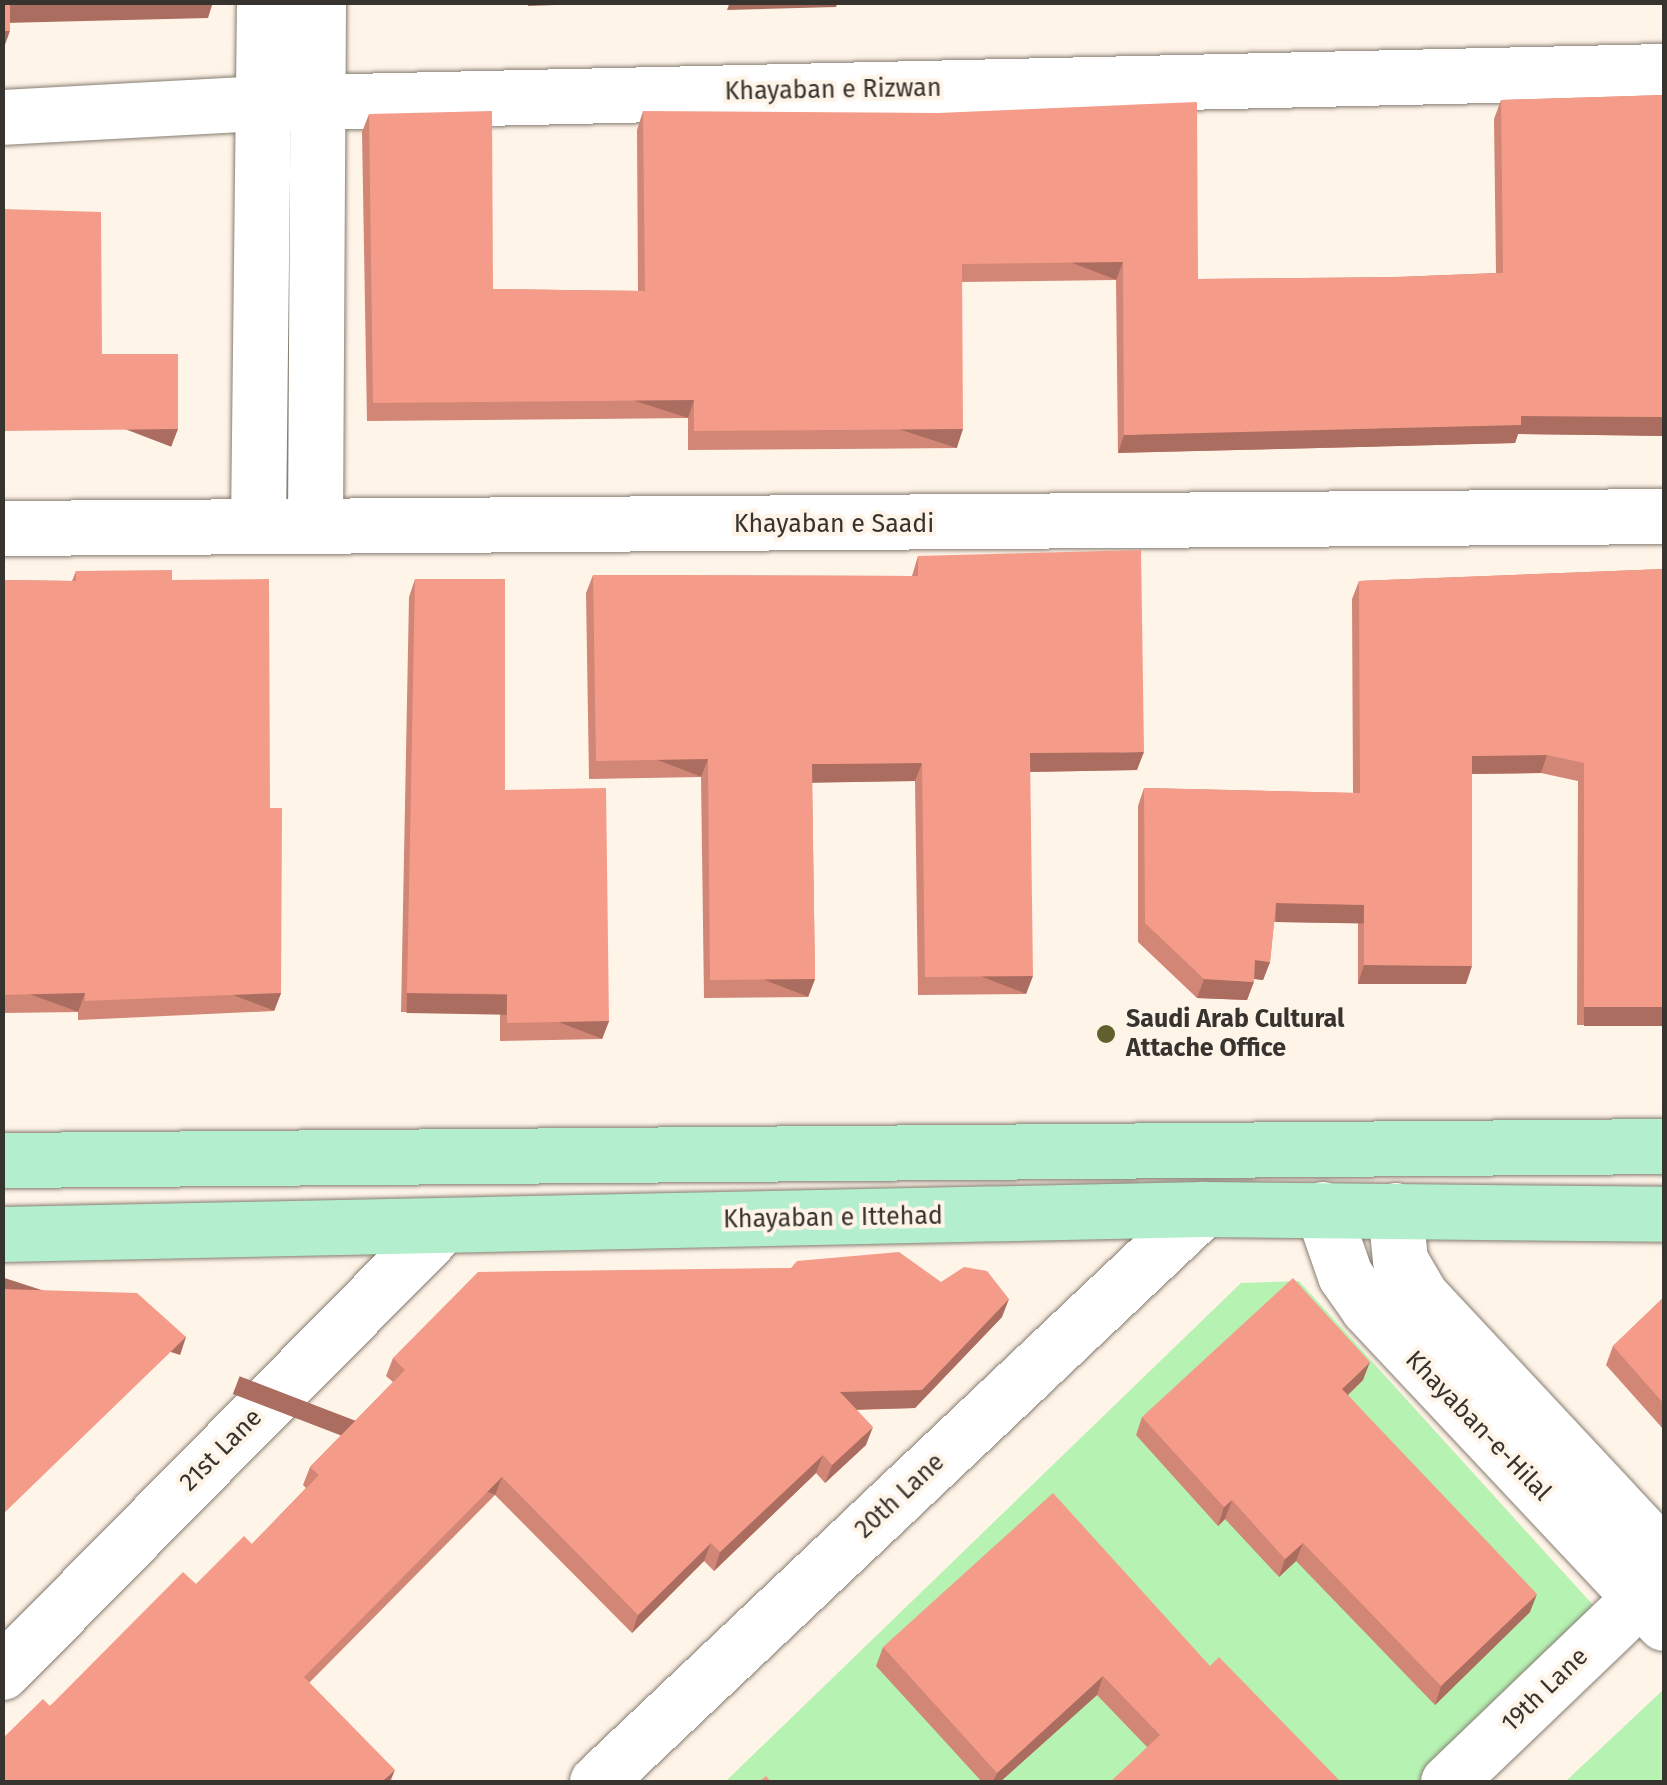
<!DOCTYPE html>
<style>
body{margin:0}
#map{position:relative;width:1667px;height:1785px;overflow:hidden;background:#fff4e8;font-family:"Fira Sans",sans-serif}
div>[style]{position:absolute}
.green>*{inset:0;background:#b6f3b3}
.roads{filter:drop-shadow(0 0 2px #867d72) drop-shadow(0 0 2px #867d72)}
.minor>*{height:55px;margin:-27.5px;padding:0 27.5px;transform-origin:27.5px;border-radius:27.5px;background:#fff}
.major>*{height:55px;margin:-27.5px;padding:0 27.5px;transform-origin:27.5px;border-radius:27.5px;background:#b3efce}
.wall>*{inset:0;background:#d28676}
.shaded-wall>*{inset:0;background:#ab6d60;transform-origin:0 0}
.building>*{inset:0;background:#f49c89}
.dots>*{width:28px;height:28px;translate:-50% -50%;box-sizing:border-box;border:5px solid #fff4e8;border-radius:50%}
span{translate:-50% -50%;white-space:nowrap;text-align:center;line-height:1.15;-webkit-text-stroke:8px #fff4e8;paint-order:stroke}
.street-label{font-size:25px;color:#37332f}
.poi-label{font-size:25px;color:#37332f;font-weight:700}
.left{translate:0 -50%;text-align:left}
.frame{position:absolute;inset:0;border:5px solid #37332f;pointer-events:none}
</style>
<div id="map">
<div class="green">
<div style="clip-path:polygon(1299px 1281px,1593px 1605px,1443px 1782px,725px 1782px,1241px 1283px)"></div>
<div style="clip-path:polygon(1664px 1689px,1664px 1782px,1565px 1782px)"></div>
</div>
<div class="roads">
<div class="minor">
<div style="left:2px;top:117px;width:262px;rotate:-3.1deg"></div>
<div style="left:264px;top:103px;width:1400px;rotate:-1.31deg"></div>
<div style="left:258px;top:523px;width:521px;rotate:-89.34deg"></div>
<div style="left:315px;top:524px;width:522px;rotate:-89.67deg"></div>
<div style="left:2px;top:528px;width:1662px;rotate:-0.41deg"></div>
<div style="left:1322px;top:1209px;width:70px;rotate:70.8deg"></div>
<div style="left:1345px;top:1275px;width:40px;rotate:55.1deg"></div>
<div style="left:1368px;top:1308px;width:432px;rotate:46.8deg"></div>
<div style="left:1395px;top:1210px;width:50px;rotate:84.3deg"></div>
<div style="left:1400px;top:1260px;width:42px;rotate:59.7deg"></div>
<div style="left:1421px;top:1296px;width:357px;rotate:47deg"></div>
<div style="left:2px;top:1672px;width:624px;rotate:-45.39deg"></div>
<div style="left:597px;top:1782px;width:834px;rotate:-43.4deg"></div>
<div style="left:1448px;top:1782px;width:267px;rotate:-43.8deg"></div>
</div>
<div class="major">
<div style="left:2px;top:1160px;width:1662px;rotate:-0.48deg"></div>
<div style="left:2px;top:1234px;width:1201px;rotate:-1.19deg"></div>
<div style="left:1203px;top:1209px;width:461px;rotate:0.6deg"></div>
</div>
</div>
<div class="wall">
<div style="clip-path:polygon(1664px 95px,1664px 436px,1518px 434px,1515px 443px,1118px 453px,1116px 280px,962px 282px,957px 448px,688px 450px,688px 418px,367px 421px,362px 132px,369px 114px,493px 289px,638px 291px,637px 130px,643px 111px,1198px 279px,1397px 277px,1496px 273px,1494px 119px,1501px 100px)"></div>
<div style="clip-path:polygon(918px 556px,1137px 770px,1030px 772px,1026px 994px,918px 995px,915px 781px,812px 782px,815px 979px,808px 997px,704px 998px,701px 777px,589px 779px,586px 593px,593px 575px,912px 576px)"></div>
<div style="clip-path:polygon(1664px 569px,1664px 1025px,1577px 1025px,1578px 781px,1541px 773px,1472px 774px,1466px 984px,1358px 984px,1358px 923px,1274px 922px,1270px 962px,1263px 980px,1254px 979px,1247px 1000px,1197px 998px,1138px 942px,1138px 806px,1144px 788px,1353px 793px,1352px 599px,1359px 581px)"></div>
<div style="clip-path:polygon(76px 571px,172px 580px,270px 808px,281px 993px,274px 1011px,78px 1020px,78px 1012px,2px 1013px,2px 580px,72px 581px)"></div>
<div style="clip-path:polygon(415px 579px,505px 790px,609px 1021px,602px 1039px,500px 1041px,500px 1013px,401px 1012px,409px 597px)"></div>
<div style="clip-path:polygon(941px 1282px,1002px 1317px,915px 1408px,857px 1410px,866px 1445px,825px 1483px,816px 1473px,714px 1571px,704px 1561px,632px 1633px,495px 1495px,309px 1683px,50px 1706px,196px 1584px,252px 1544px,306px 1488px,303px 1485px,310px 1467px,393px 1382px,386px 1376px,393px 1358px)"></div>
<div style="clip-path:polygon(1664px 1297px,1664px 1430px,1606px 1365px,1613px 1346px)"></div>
<div style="clip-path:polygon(1363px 1380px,1348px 1395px,1530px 1612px,1435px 1705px,1296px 1561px,1279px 1577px,1225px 1519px,1218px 1526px,1136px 1435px,1142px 1417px)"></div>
<div style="clip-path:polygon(883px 1647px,1210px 1666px,1341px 1782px,1147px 1747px,1097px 1695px,1000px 1782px,982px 1782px,876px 1666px)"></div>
</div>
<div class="shaded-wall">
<div style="clip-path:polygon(112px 2px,213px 2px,208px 18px,3px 23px,10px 5px)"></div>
<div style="clip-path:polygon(529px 2px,637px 2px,528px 6px)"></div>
<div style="clip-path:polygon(730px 2px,838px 2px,836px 7px,727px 10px)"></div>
<div style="clip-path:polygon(2px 31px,10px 31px,3px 50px,2px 50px)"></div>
<div style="left:1123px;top:262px;width:19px;height:161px;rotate:111deg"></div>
<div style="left:694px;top:400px;width:19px;height:321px;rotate:108deg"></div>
<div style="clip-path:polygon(1521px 416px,1664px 417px,1664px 436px,1518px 434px,1515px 443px,1118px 453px,1124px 435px)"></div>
<div style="left:178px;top:429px;width:19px;height:176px;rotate:111deg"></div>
<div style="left:963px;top:429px;width:20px;height:269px;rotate:108deg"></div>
<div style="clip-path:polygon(1144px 752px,1137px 770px,1023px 772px,1030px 753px)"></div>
<div style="clip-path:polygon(1547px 755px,1541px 773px,1466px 774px,1472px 756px)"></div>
<div style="left:708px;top:759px;width:19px;height:112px;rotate:111deg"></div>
<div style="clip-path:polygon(922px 763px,915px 781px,805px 783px,812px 764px)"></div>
<div style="left:1276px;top:903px;width:88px;height:19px;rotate:1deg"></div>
<div style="clip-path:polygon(1255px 960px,1270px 962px,1263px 980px,1248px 978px)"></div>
<div style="clip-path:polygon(1364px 965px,1472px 966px,1466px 984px,1358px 984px)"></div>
<div style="left:1033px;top:976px;width:19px;height:108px;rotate:111deg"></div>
<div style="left:815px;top:979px;width:19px;height:105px;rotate:111deg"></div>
<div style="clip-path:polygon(1204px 979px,1254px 982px,1247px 1000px,1197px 998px)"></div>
<div style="left:85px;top:993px;width:20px;height:83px;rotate:110deg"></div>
<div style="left:281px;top:993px;width:19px;height:196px;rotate:111deg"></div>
<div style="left:407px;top:993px;width:100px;height:20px;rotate:1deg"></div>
<div style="left:1584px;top:1007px;width:80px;height:19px"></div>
<div style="left:609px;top:1021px;width:19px;height:102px;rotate:111deg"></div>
<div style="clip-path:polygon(1009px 1299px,1002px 1317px,915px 1408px,833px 1410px,840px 1392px)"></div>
<div style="left:186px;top:1337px;width:19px;height:256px;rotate:108deg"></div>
<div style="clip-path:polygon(1370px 1362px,1363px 1380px,1335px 1407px,1342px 1389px)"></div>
<div style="clip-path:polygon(873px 1427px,866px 1445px,825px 1483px,832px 1465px)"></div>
<div style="clip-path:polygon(823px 1455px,816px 1473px,714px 1571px,720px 1552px)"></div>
<div style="left:502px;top:1477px;width:19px;height:281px;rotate:111deg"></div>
<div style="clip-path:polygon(1232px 1500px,1225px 1519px,1218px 1526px,1224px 1507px)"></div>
<div style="clip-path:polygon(711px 1543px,704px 1561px,632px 1633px,638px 1615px)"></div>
<div style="clip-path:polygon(1303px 1543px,1296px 1561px,1279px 1577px,1285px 1559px)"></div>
<div style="clip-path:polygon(1537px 1594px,1530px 1612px,1435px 1705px,1441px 1686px)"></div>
<div style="clip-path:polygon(1103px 1676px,1097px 1695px,1000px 1782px,993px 1782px,997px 1773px)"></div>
<div style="clip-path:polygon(395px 1770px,390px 1782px,381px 1782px)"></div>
</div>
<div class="building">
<div style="clip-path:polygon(2px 2px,112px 2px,10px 5px,10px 31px,2px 31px)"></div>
<div style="clip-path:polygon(1664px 95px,1664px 417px,1521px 416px,1521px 425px,1124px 435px,1123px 262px,962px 264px,963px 429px,694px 431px,694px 400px,373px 403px,369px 114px,492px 111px,493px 289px,645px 291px,643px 111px,938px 113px,1197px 102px,1198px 279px,1397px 277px,1503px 273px,1501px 100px)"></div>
<div style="clip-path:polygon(2px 209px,101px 212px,102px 354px,178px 354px,178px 429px,2px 431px)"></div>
<div style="clip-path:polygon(1141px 550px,1144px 752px,1030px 753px,1033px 976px,925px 977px,922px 763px,812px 764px,815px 979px,710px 980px,708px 759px,596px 761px,593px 575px,918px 576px,918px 556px)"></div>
<div style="clip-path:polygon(1664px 569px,1664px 1007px,1584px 1007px,1584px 763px,1547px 755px,1472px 756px,1472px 966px,1364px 965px,1364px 905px,1276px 903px,1270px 962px,1255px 960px,1254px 982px,1204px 979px,1145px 923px,1144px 788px,1360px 793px,1359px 581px)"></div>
<div style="clip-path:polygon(172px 570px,172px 580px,269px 579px,270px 808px,282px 808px,281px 993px,85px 1001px,85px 993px,2px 995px,2px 580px,76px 581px,76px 571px)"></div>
<div style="clip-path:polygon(415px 579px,505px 579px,505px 790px,606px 788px,609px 1021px,507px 1023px,507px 994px,407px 993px)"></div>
<div style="clip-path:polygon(899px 1252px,941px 1282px,964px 1267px,987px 1271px,1009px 1299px,922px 1390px,840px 1392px,873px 1427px,832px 1465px,823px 1455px,720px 1552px,711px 1543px,638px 1615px,502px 1477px,304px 1677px,395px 1770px,381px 1782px,2px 1782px,2px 1739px,43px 1699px,50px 1706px,183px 1572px,196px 1584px,244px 1536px,252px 1544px,319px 1475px,310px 1467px,405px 1370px,393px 1358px,478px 1272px,791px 1268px,797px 1261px)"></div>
<div style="clip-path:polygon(1293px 1278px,1370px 1362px,1342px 1389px,1537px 1594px,1441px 1686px,1303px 1543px,1285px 1559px,1232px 1500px,1224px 1507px,1142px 1417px)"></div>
<div style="clip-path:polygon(2px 1289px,137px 1293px,186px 1337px,2px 1515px)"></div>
<div style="clip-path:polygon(1664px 1297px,1664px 1404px,1613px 1346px)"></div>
<div style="clip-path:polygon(1053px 1493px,1210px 1666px,1219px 1657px,1341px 1782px,1110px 1782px,1160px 1735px,1103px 1676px,997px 1773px,883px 1647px)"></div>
<div style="clip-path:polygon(766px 1776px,771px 1782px,759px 1782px)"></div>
</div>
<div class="dots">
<div style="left:1106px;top:1034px;background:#5f602e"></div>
</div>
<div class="street-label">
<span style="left:833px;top:90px;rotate:-1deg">Khayaban e Rizwan</span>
<span style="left:834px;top:524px">Khayaban e Saadi</span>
<span style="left:833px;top:1218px;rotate:-1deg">Khayaban e Ittehad</span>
<span style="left:1478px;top:1426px;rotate:46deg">Khayaban-e-Hilal</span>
<span style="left:221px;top:1450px;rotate:-45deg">21st Lane</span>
<span style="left:900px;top:1496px;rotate:-43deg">20th Lane</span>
<span style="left:1545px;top:1690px;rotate:-44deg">19th Lane</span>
</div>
<div class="poi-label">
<span class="left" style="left:1126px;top:1034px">Saudi Arab Cultural<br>Attache Office</span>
</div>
<div class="frame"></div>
</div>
